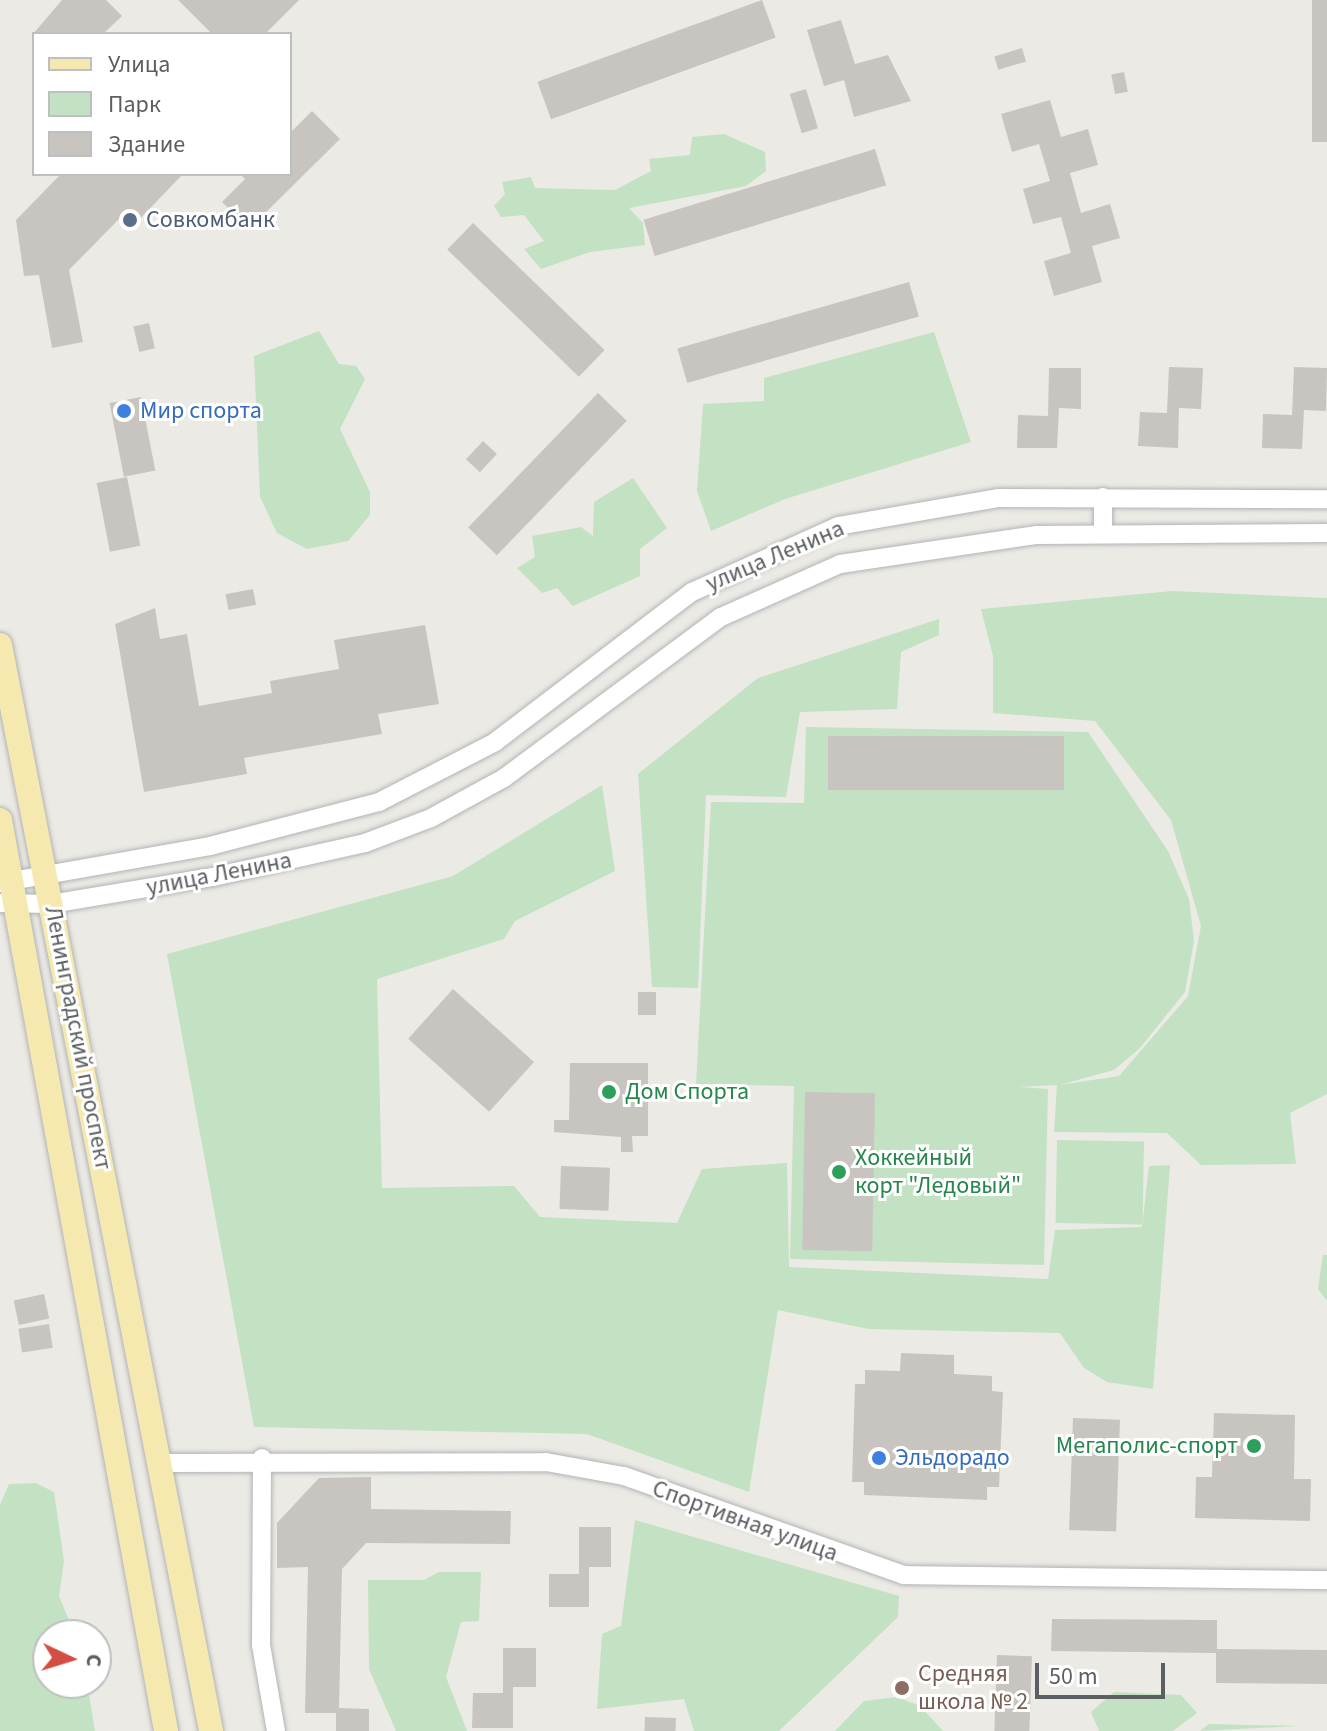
<!DOCTYPE html>
<meta charset="utf-8">
<style>
body{margin:0}
#map{position:relative;width:1327px;height:1731px;overflow:hidden;background:#eceae4;font-family:"Source Sans 3",sans-serif}
div>[style]{position:absolute}
.green>*{inset:0;background:#c3e1c3;transform-origin:0 0}
.building>*{inset:0;background:#c8c5c0;transform-origin:0 0}
.roads{filter:drop-shadow(0 0 2px #b1b4b7) drop-shadow(0 0 2px #b1b4b7)}
.minor>*{height:18px;margin:-9px;padding:0 9px;transform-origin:9px;border-radius:9px;background:#fff}
.major>*{height:24px;margin:-12px;padding:0 12px;transform-origin:12px;border-radius:12px;background:#f5e9b0}
.dots>*{width:22px;height:22px;translate:-50% -50%;box-sizing:border-box;border:4px solid #fff;border-radius:50%}
span{translate:-50% -50%;white-space:nowrap;text-align:center;line-height:1.15;-webkit-text-stroke:6px #fff;paint-order:stroke}
.service-label{font-size:24px;color:#4e5e75}
.left{translate:0 -50%;text-align:left}
.shop-label{font-size:24px;color:#366cbe}
.street-label{font-size:24px;color:#5c5f62}
.leisure-label{font-size:24px;color:#27864d}
.right{translate:-100% -50%;text-align:right}
.education-label{font-size:24px;color:#785e54}
.legend{position:absolute;left:32px;top:32px;width:260px;height:144px;box-sizing:border-box;background:#fff;border:2px solid #bebfc0;margin:0;padding:10px 14px;list-style:none;font-size:24px;color:#5c5f62}
.legend li{display:flex;align-items:center;gap:16px;height:40px}
.legend b{width:40px;border:2px solid #bebfc0}
.north{position:absolute;left:32px;top:1619px;width:80px;height:80px;box-sizing:border-box;background:#fff;border:2px solid #bebfc0;border-radius:50%;rotate:94deg;font-size:22px;font-weight:700;line-height:32px;text-align:center;color:#5c5f62}
.north::after{content:'';display:block;margin:auto;width:28px;height:36px;background:#d34d43;clip-path:polygon(50% 0,100% 100%,50% 72%,0 100%)}
.scale{position:absolute;left:1035px;top:1663px;width:130px;height:36px;box-sizing:border-box;border:4px solid #5c5f62;border-top:0;padding-left:10px;font-size:24px;line-height:28px;white-space:nowrap;color:#5c5f62;-webkit-text-stroke:6px #fff;paint-order:stroke}
</style>
<div id="map">
<div class="green">
<div style="clip-path:polygon(724px 134px,765px 152px,766px 171px,746px 186px,629px 208px,643px 223px,645px 245px,590px 252px,541px 269px,524px 249px,544px 241px,524px 215px,501px 217px,494px 206px,505px 194px,502px 182px,531px 177px,535px 188px,615px 190px,651px 171px,649px 159px,690px 155px,692px 137px)"></div>
<div style="clip-path:polygon(319px 331px,339px 364px,356px 366px,365px 379px,340px 429px,370px 492px,370px 515px,348px 541px,307px 549px,277px 533px,260px 497px,254px 356px)"></div>
<div style="clip-path:polygon(934px 332px,971px 442px,785px 499px,711px 531px,697px 491px,703px 404px,764px 401px,764px 378px)"></div>
<div style="clip-path:polygon(633px 478px,667px 528px,640px 549px,640px 576px,573px 606px,557px 588px,542px 593px,517px 568px,535px 557px,532px 536px,581px 527px,593px 536px,594px 502px)"></div>
<div style="clip-path:polygon(1172px 591px,1327px 598px,1327px 1094px,1290px 1113px,1296px 1164px,1201px 1165px,1167px 1133px,1054px 1132px,1057px 1085px,1019px 1087px,1048px 1089px,1044px 1265px,790px 1259px,794px 1086px,696px 1084px,711px 802px,804px 803px,806px 727px,1088px 732px,1168px 851px,1189px 899px,1194px 941px,1185px 992px,1140px 1048px,1114px 1070px,1059px 1085px,1119px 1076px,1188px 996px,1201px 926px,1171px 820px,1095px 721px,993px 713px,993px 656px,981px 609px)"></div>
<div style="clip-path:polygon(939px 619px,939px 635px,901px 652px,897px 709px,800px 712px,786px 797px,706px 795px,698px 988px,652px 987px,638px 774px,758px 678px)"></div>
<div style="clip-path:polygon(602px 785px,615px 871px,515px 921px,504px 939px,377px 979px,382px 1188px,514px 1186px,540px 1217px,677px 1223px,702px 1169px,787px 1163px,789px 1267px,1048px 1279px,1055px 1230px,1142px 1227px,1149px 1166px,1170px 1165px,1153px 1389px,1107px 1382px,1084px 1368px,1060px 1333px,868px 1329px,778px 1310px,749px 1492px,587px 1434px,254px 1427px,167px 954px,453px 876px)"></div>
<div style="left:1057px;top:1140px;width:87px;height:83px;rotate:1deg"></div>
<div style="clip-path:polygon(1323px 1255px,1327px 1255px,1327px 1301px,1318px 1289px)"></div>
<div style="clip-path:polygon(36px 1483px,54px 1492px,64px 1561px,59px 1596px,75px 1635px,48px 1635px,48px 1683px,87px 1683px,95px 1731px,0 1731px,0 1505px,9px 1484px)"></div>
<div style="clip-path:polygon(635px 1520px,899px 1596px,898px 1617px,779px 1731px,694px 1731px,684px 1699px,597px 1709px,602px 1634px,621px 1626px)"></div>
<div style="clip-path:polygon(439px 1572px,481px 1572px,479px 1621px,461px 1622px,446px 1677px,467px 1731px,396px 1731px,369px 1669px,368px 1580px,424px 1580px)"></div>
<div style="clip-path:polygon(1114px 1692px,1181px 1695px,1197px 1713px,1173px 1731px,1099px 1731px,1091px 1712px)"></div>
<div style="clip-path:polygon(897px 1697px,920px 1706px,943px 1731px,835px 1731px,864px 1701px)"></div>
<div style="clip-path:polygon(1209px 1724px,1298px 1726px,1200px 1731px)"></div>
</div>
<div class="building">
<div style="clip-path:polygon(62px 0,106px 0,122px 16px,103px 34px,33px 34px)"></div>
<div style="clip-path:polygon(178px 0,299px 0,265px 34px,212px 34px)"></div>
<div style="left:762px;top:0;width:40px;height:239px;rotate:70deg"></div>
<div style="left:1312px;top:0;width:15px;height:142px"></div>
<div style="clip-path:polygon(841px 20px,855px 64px,888px 55px,911px 101px,854px 117px,844px 80px,824px 86px,807px 30px)"></div>
<div style="left:1022px;top:48px;width:14px;height:29px;rotate:73deg"></div>
<div style="left:1124px;top:72px;width:20px;height:13px;rotate:79deg"></div>
<div style="left:806px;top:89px;width:41px;height:17px;rotate:73deg"></div>
<div style="clip-path:polygon(1050px 100px,1061px 137px,1088px 129px,1098px 165px,1070px 173px,1081px 213px,1110px 204px,1120px 238px,1092px 246px,1102px 282px,1054px 296px,1044px 261px,1071px 253px,1061px 217px,1033px 224px,1023px 189px,1050px 181px,1039px 144px,1012px 152px,1001px 114px)"></div>
<div style="clip-path:polygon(312px 111px,340px 139px,249px 229px,222px 202px,245px 179px,240px 174px,290px 174px,290px 133px)"></div>
<div style="left:875px;top:149px;width:38px;height:242px;rotate:73deg"></div>
<div style="clip-path:polygon(61px 174px,183px 174px,131px 228px,120px 218px,69px 270px,83px 342px,52px 348px,39px 275px,24px 276px,16px 220px)"></div>
<div style="left:473px;top:223px;width:183px;height:37px;rotate:44deg"></div>
<div style="left:909px;top:282px;width:36px;height:241px;rotate:74deg"></div>
<div style="left:149px;top:323px;width:26px;height:16px;rotate:77deg"></div>
<div style="clip-path:polygon(1169px 367px,1203px 368px,1201px 409px,1179px 408px,1178px 448px,1138px 446px,1140px 412px,1167px 413px)"></div>
<div style="clip-path:polygon(1294px 367px,1327px 368px,1326px 411px,1304px 410px,1302px 449px,1262px 448px,1263px 414px,1292px 415px)"></div>
<div style="clip-path:polygon(1049px 368px,1081px 368px,1081px 409px,1059px 408px,1057px 448px,1017px 448px,1018px 415px,1048px 416px)"></div>
<div style="left:598px;top:393px;width:40px;height:187px;rotate:44deg"></div>
<div style="left:141px;top:397px;width:75px;height:32px;rotate:79deg"></div>
<div style="left:483px;top:441px;width:19px;height:25px;rotate:43deg"></div>
<div style="left:127px;top:477px;width:70px;height:31px;rotate:79deg"></div>
<div style="left:253px;top:589px;width:16px;height:28px;rotate:79deg"></div>
<div style="clip-path:polygon(155px 608px,160px 639px,187px 634px,199px 706px,272px 693px,270px 681px,339px 669px,334px 640px,425px 625px,439px 704px,378px 714px,382px 734px,244px 758px,247px 774px,144px 792px,115px 624px)"></div>
<div style="left:828px;top:736px;width:236px;height:54px"></div>
<div style="left:453px;top:989px;width:109px;height:67px;rotate:42deg"></div>
<div style="left:638px;top:992px;width:18px;height:23px"></div>
<div style="clip-path:polygon(570px 1063px,648px 1063px,648px 1136px,632px 1136px,633px 1152px,621px 1152px,621px 1137px,554px 1132px,554px 1120px,569px 1120px)"></div>
<div style="left:805px;top:1092px;width:70px;height:158px;rotate:1deg"></div>
<div style="left:561px;top:1166px;width:49px;height:43px;rotate:2deg"></div>
<div style="left:44px;top:1294px;width:25px;height:31px;rotate:78deg"></div>
<div style="left:49px;top:1324px;width:24px;height:31px;rotate:81deg"></div>
<div style="clip-path:polygon(901px 1353px,954px 1355px,954px 1374px,992px 1376px,992px 1391px,1003px 1392px,999px 1487px,987px 1487px,987px 1500px,864px 1495px,864px 1482px,852px 1482px,855px 1384px,865px 1384px,865px 1370px,900px 1371px)"></div>
<div style="clip-path:polygon(1214px 1413px,1295px 1415px,1294px 1479px,1311px 1479px,1310px 1521px,1195px 1518px,1196px 1477px,1212px 1477px)"></div>
<div style="left:1073px;top:1418px;width:47px;height:112px;rotate:2deg"></div>
<div style="clip-path:polygon(371px 1477px,371px 1509px,511px 1511px,510px 1544px,366px 1543px,342px 1569px,339px 1708px,369px 1709px,369px 1731px,336px 1731px,336px 1713px,305px 1713px,308px 1567px,277px 1568px,277px 1523px,319px 1478px)"></div>
<div style="clip-path:polygon(579px 1527px,611px 1527px,611px 1567px,589px 1567px,589px 1607px,549px 1607px,549px 1574px,579px 1574px)"></div>
<div style="clip-path:polygon(1052px 1619px,1217px 1620px,1217px 1649px,1327px 1650px,1327px 1684px,1216px 1683px,1216px 1653px,1051px 1651px)"></div>
<div style="clip-path:polygon(503px 1648px,536px 1648px,536px 1687px,513px 1687px,513px 1728px,472px 1728px,473px 1693px,503px 1693px)"></div>
<div style="left:997px;top:1655px;width:35px;height:76px;rotate:2deg"></div>
<div style="left:645px;top:1717px;width:31px;height:14px;rotate:2deg"></div>
</div>
<div class="roads">
<div class="minor">
<div style="left:1103px;top:534px;width:37px;rotate:-90deg"></div>
<div style="left:0;top:883px;width:213px;rotate:-10deg"></div>
<div style="left:210px;top:846px;width:175px;rotate:-14.6deg"></div>
<div style="left:379px;top:802px;width:131px;rotate:-27.3deg"></div>
<div style="left:495px;top:742px;width:248px;rotate:-37.3deg"></div>
<div style="left:692px;top:592px;width:160px;rotate:-24.3deg"></div>
<div style="left:838px;top:526px;width:162px;rotate:-9.9deg"></div>
<div style="left:998px;top:498px;width:329px;rotate:0.2deg"></div>
<div style="left:0;top:903px;width:51px;rotate:1.1deg"></div>
<div style="left:51px;top:904px;width:164px;rotate:-9.5deg"></div>
<div style="left:213px;top:877px;width:156px;rotate:-12.6deg"></div>
<div style="left:365px;top:843px;width:71px;rotate:-20.7deg"></div>
<div style="left:431px;top:818px;width:83px;rotate:-28.7deg"></div>
<div style="left:504px;top:778px;width:270px;rotate:-36.6deg"></div>
<div style="left:721px;top:617px;width:130px;rotate:-24deg"></div>
<div style="left:840px;top:564px;width:199px;rotate:-8.4deg"></div>
<div style="left:1037px;top:535px;width:290px;rotate:-0.4deg"></div>
<div style="left:262px;top:1458px;width:187px;rotate:90.3deg"></div>
<div style="left:261px;top:1645px;width:87px;rotate:80.1deg"></div>
<div style="left:163px;top:1463px;width:383px;rotate:-0.1deg"></div>
<div style="left:546px;top:1462px;width:79px;rotate:10.2deg"></div>
<div style="left:624px;top:1476px;width:296px;rotate:19.5deg"></div>
<div style="left:903px;top:1575px;width:424px;rotate:0.7deg"></div>
</div>
<div class="major">
<div style="left:0;top:645px;width:1106px;rotate:79deg"></div>
<div style="left:0;top:820px;width:926px;rotate:79.67deg"></div>
</div>
</div>
<div class="dots">
<div style="left:130px;top:220px;background:#5c6f8a"></div>
<div style="left:124px;top:411px;background:#3f7fe0"></div>
<div style="left:609px;top:1092px;background:#2e9e5b"></div>
<div style="left:839px;top:1172px;background:#2e9e5b"></div>
<div style="left:1254px;top:1446px;background:#2e9e5b"></div>
<div style="left:879px;top:1458px;background:#3f7fe0"></div>
<div style="left:902px;top:1688px;background:#8d6e63"></div>
</div>
<div class="service-label">
<span class="left" style="left:146px;top:220px">Совкомбанк</span>
</div>
<div class="shop-label">
<span class="left" style="left:140px;top:411px">Мир спорта</span>
<span class="left" style="left:895px;top:1458px">Эльдорадо</span>
</div>
<div class="street-label">
<span style="left:775px;top:556px;rotate:-23deg">улица Ленина</span>
<span style="left:219px;top:874px;rotate:-11deg">улица Ленина</span>
<span style="left:78px;top:1038px;rotate:79deg">Ленинградский проспект</span>
<span style="left:745px;top:1521px;rotate:20deg">Спортивная улица</span>
</div>
<div class="leisure-label">
<span class="left" style="left:625px;top:1092px">Дом Спорта</span>
<span class="left" style="left:855px;top:1172px">Хоккейный<br>корт "Ледовый"</span>
<span class="right" style="left:1238px;top:1446px">Мегаполис-спорт</span>
</div>
<div class="education-label">
<span class="left" style="left:918px;top:1688px">Средняя<br>школа № 2</span>
</div>
<ul class="legend">
<li><b style="height:10px;background:#f5e9b0"></b>Улица</li>
<li><b style="height:22px;background:#c3e1c3"></b>Парк</li>
<li><b style="height:22px;background:#c8c5c0"></b>Здание</li>
</ul>
<div class="north">С</div>
<div class="scale">50 m</div>
</div>
